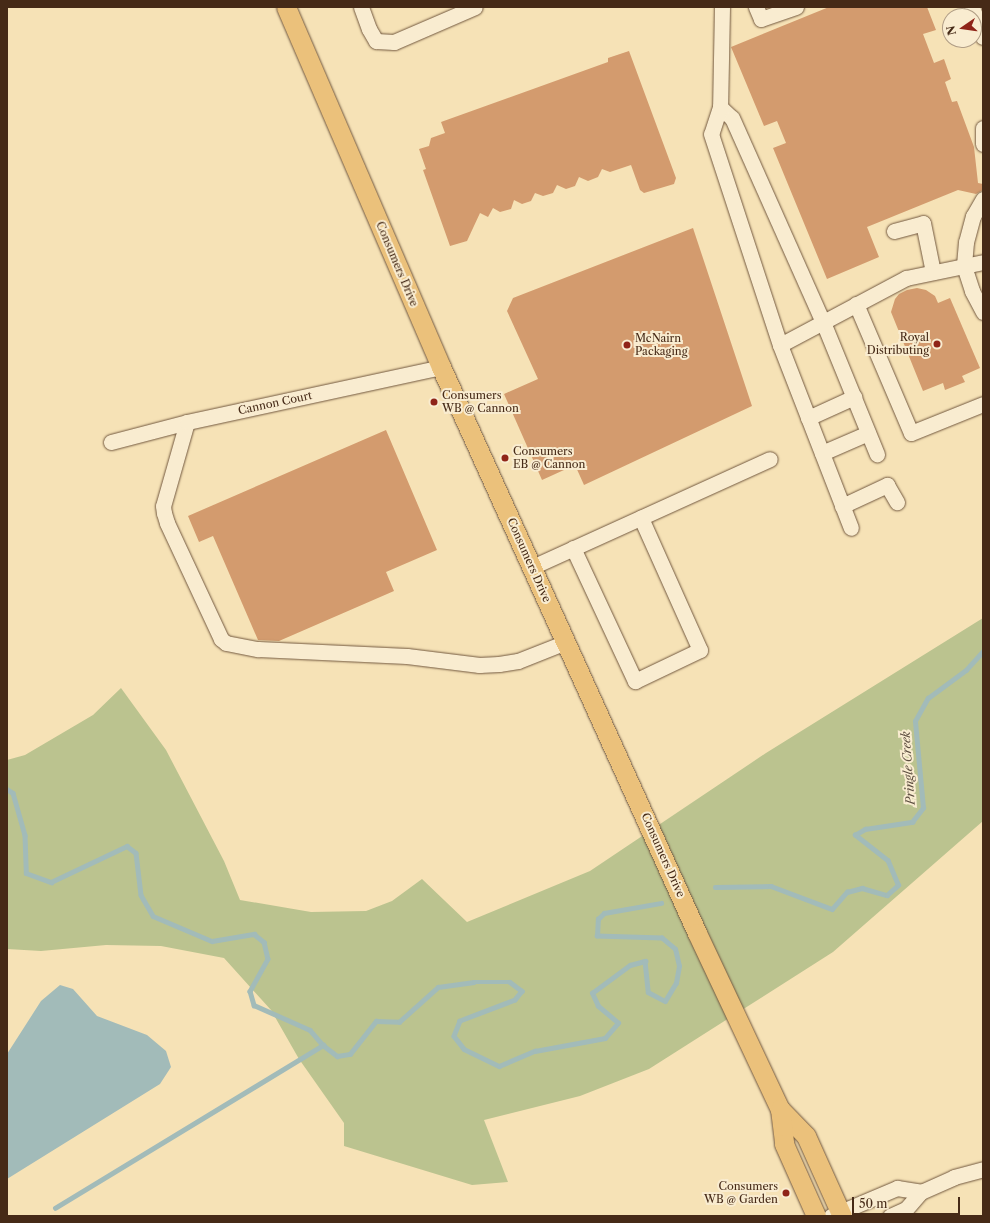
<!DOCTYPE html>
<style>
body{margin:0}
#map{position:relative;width:990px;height:1223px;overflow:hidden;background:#f6e2b6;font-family:"Libre Caslon Text",serif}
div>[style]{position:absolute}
.green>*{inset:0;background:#bbc38f}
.water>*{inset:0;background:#a2bbb9}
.stream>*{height:4.5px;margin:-2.25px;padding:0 2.25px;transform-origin:2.25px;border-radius:2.25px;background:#a2bbb9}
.building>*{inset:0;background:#d39b6e}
.roads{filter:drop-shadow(0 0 1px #72583f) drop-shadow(0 0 1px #72583f)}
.minor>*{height:15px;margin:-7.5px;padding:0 7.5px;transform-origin:7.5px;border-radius:7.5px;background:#f9ecd0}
.major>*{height:19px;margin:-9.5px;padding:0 9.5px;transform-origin:9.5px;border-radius:9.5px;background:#ebc17b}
.dots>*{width:11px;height:11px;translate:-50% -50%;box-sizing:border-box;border:2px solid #f9ecd0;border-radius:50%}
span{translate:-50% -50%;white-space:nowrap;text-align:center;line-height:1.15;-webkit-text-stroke:4px #f9ecd0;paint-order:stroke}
.street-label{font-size:11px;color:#462a17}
.poi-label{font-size:11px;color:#462a17}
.right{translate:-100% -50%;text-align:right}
.left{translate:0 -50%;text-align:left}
.water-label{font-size:12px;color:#5d4e40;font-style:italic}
.frame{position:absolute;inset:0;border:8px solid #462a17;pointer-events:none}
.north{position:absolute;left:942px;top:8px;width:40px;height:40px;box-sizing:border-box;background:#f9ecd0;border:1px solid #b19e86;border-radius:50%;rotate:257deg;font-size:11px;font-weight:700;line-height:16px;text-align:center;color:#462a17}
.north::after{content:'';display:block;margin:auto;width:14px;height:18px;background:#8f2418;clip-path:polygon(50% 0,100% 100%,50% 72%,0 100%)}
.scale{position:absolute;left:852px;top:1197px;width:108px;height:18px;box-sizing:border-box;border:2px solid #462a17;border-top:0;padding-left:5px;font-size:12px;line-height:14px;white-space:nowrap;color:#462a17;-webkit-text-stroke:3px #f9ecd0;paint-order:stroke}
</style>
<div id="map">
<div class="green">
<div style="clip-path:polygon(983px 618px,983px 821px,833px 952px,649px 1069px,580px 1096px,484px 1120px,508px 1182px,472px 1185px,344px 1146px,344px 1123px,299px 1059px,271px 1010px,224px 958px,161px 946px,106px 945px,41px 951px,7px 949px,7px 760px,25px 755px,93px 715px,121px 688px,166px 750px,224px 861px,240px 900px,311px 912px,366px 911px,392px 901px,422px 879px,467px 922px,590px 871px,766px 753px)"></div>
</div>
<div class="water">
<div style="clip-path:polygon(60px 985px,73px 989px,97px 1016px,147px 1035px,166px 1051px,171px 1067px,160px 1084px,7px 1179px,7px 1054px,41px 1001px)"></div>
</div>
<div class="stream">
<div style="left:7px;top:789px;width:7px;rotate:34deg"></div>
<div style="left:13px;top:793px;width:44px;rotate:74.1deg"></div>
<div style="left:25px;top:835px;width:38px;rotate:88deg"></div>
<div style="left:26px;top:873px;width:27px;rotate:20deg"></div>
<div style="left:51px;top:882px;width:84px;rotate:-25.3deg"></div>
<div style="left:127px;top:846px;width:11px;rotate:38deg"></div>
<div style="left:136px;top:853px;width:42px;rotate:83.2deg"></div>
<div style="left:141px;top:895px;width:24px;rotate:60deg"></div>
<div style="left:153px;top:916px;width:64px;rotate:23deg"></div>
<div style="left:212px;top:941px;width:43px;rotate:-9.5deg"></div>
<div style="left:254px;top:934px;width:13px;rotate:39deg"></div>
<div style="left:264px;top:942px;width:17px;rotate:77deg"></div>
<div style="left:268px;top:959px;width:37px;rotate:119deg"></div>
<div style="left:250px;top:991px;width:15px;rotate:74deg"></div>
<div style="left:254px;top:1005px;width:61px;rotate:24.1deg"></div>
<div style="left:310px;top:1030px;width:20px;rotate:49deg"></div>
<div style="left:323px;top:1045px;width:18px;rotate:38deg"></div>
<div style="left:337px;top:1056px;width:13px;rotate:-9deg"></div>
<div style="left:350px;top:1054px;width:42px;rotate:-51.8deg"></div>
<div style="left:376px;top:1021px;width:23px;rotate:2deg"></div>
<div style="left:399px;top:1022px;width:52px;rotate:-41.9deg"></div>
<div style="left:438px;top:987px;width:36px;rotate:-8deg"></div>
<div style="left:474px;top:982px;width:36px"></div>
<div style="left:510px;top:982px;width:15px;rotate:37deg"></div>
<div style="left:522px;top:991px;width:11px;rotate:128deg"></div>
<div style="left:515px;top:1000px;width:59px;rotate:159.1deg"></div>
<div style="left:460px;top:1021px;width:16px;rotate:112deg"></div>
<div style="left:454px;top:1036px;width:16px;rotate:52deg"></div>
<div style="left:464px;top:1049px;width:39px;rotate:26deg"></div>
<div style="left:499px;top:1066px;width:39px;rotate:-23deg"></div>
<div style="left:535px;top:1051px;width:71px;rotate:-10.5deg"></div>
<div style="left:605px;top:1038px;width:20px;rotate:-49deg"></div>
<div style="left:618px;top:1023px;width:26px;rotate:-140deg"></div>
<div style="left:598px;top:1006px;width:14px;rotate:-115deg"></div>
<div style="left:592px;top:993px;width:47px;rotate:-36.4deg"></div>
<div style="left:630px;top:965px;width:16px;rotate:-15deg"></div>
<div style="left:645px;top:961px;width:31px;rotate:84deg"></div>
<div style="left:648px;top:992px;width:19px;rotate:28deg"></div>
<div style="left:665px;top:1001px;width:21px;rotate:-59deg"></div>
<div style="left:676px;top:983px;width:17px;rotate:-80deg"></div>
<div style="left:679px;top:966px;width:17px;rotate:-103deg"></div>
<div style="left:675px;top:949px;width:17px;rotate:-140deg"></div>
<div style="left:662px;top:938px;width:65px;rotate:-178.2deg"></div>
<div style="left:597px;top:936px;width:17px;rotate:-87deg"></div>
<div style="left:598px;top:919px;width:8px;rotate:-45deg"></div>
<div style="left:604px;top:913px;width:58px;rotate:-10deg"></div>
<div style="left:715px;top:887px;width:56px;rotate:-1deg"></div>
<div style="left:771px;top:886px;width:65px;rotate:20.7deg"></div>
<div style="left:832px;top:909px;width:23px;rotate:-49deg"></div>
<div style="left:847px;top:892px;width:16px;rotate:-15deg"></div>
<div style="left:862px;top:888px;width:26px;rotate:16deg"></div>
<div style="left:887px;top:895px;width:15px;rotate:-42deg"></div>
<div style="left:898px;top:885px;width:26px;rotate:-113deg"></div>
<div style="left:888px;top:861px;width:42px;rotate:-141.8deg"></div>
<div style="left:855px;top:835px;width:12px;rotate:-31deg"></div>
<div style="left:865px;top:829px;width:48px;rotate:-8.5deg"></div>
<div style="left:912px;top:822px;width:18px;rotate:-52deg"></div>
<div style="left:923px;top:808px;width:87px;rotate:-95.3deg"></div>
<div style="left:915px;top:721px;width:26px;rotate:-61deg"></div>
<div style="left:928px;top:698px;width:47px;rotate:-36.4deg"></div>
<div style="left:966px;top:670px;width:25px;rotate:-48deg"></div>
<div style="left:55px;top:1208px;width:314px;rotate:-31.3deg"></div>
</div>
<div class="building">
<div style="clip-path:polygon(829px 7px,927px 7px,936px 30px,923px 34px,934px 63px,944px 59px,951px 79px,945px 82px,952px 102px,957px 101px,974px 147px,978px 183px,983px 184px,983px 190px,976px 194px,958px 190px,867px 227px,879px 257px,827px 279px,773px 148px,786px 143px,777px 121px,764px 126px,731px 47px)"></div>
<div style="clip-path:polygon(629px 51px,676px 178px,674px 184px,644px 193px,640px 190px,631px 165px,610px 172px,602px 169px,598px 177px,588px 181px,579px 177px,575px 186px,566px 189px,557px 185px,553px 193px,543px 196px,535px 193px,531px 201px,522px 204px,514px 200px,511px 209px,500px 212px,493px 208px,488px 217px,480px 213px,467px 241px,450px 246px,423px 170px,426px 169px,419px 149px,429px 146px,431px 138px,445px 133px,441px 122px,608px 62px,608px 58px)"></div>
<div style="clip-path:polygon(693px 228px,752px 406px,584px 485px,575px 465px,542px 480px,504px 394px,538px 379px,507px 311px,513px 298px)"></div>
<div style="clip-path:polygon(917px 288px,926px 290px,935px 296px,938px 303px,950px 298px,980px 368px,962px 376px,965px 382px,945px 390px,943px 383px,923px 391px,891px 312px,895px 299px,899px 294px,907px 290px)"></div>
<div style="clip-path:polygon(386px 430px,437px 550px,386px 572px,394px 591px,279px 641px,258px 640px,213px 536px,199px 542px,188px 516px)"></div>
</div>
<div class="roads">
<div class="minor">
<div style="left:361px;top:7px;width:23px;rotate:70deg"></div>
<div style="left:369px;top:29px;width:14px;rotate:60deg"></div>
<div style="left:376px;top:41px;width:18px;rotate:3deg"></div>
<div style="left:394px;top:42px;width:88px;rotate:-23.4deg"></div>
<div style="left:722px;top:7px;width:100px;rotate:91.1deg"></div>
<div style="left:720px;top:107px;width:28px;rotate:108deg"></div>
<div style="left:711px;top:134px;width:222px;rotate:71.9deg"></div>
<div style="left:780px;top:345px;width:143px;rotate:-28deg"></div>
<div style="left:906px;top:278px;width:79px;rotate:-11.7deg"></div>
<div style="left:756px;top:7px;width:13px;rotate:67deg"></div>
<div style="left:761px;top:19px;width:37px;rotate:-19deg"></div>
<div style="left:972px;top:7px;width:32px;rotate:70deg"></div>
<div style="left:720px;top:107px;width:16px;rotate:43deg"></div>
<div style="left:732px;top:118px;width:223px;rotate:66deg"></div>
<div style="left:823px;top:322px;width:143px;rotate:67.8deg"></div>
<div style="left:983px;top:128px;width:16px;rotate:90deg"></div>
<div style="left:983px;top:199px;width:20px;rotate:120deg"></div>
<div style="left:973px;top:216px;width:27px;rotate:105deg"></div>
<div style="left:966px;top:242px;width:24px;rotate:95deg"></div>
<div style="left:964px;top:266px;width:26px;rotate:72deg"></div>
<div style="left:972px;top:291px;width:24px;rotate:62deg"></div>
<div style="left:894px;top:231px;width:30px;rotate:-15deg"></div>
<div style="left:923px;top:223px;width:50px;rotate:78.5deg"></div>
<div style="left:856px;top:304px;width:140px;rotate:66.9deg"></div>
<div style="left:911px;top:433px;width:78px;rotate:-21.9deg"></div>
<div style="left:780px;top:345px;width:196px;rotate:68.8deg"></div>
<div style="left:808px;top:418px;width:51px;rotate:-24.5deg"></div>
<div style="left:187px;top:422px;width:87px;rotate:105.9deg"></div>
<div style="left:163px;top:506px;width:7px;rotate:82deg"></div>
<div style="left:164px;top:513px;width:10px;rotate:73deg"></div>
<div style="left:167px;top:523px;width:128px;rotate:65deg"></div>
<div style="left:221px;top:639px;width:6px;rotate:39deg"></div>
<div style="left:226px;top:643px;width:33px;rotate:11deg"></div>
<div style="left:258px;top:649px;width:149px;rotate:2.7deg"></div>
<div style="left:407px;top:656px;width:73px;rotate:7.1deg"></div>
<div style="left:479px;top:665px;width:20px;rotate:-3deg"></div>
<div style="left:499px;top:664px;width:19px;rotate:-9deg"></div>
<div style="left:518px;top:661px;width:52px;rotate:-21.6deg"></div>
<div style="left:111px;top:442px;width:79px;rotate:-14.7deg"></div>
<div style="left:187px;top:422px;width:260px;rotate:-12.2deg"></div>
<div style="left:822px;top:453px;width:50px;rotate:-23.5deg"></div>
<div style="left:842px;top:506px;width:50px;rotate:-25deg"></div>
<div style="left:887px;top:485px;width:20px;rotate:60deg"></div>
<div style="left:573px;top:548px;width:147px;rotate:65deg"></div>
<div style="left:635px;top:681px;width:72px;rotate:-25.5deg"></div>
<div style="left:700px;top:650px;width:145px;rotate:-114.1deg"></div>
<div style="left:532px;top:567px;width:261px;rotate:-24.4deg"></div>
<div style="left:831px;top:1216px;width:72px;rotate:-23deg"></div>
<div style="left:897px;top:1188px;width:24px;rotate:9deg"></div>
<div style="left:890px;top:1216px;width:17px;rotate:-24deg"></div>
<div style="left:906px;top:1209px;width:23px;rotate:-49deg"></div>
<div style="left:921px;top:1192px;width:36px;rotate:-24deg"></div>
<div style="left:954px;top:1177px;width:30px;rotate:-15deg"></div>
</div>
<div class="major">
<div style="left:286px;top:7px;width:392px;rotate:66.7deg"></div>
<div style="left:441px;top:367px;width:621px;rotate:65.66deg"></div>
<div style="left:697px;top:933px;width:195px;rotate:64.8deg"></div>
<div style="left:780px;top:1109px;width:37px;rotate:46deg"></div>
<div style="left:806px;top:1136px;width:88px;rotate:65.8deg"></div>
<div style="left:780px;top:1109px;width:35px;rotate:83deg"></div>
<div style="left:784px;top:1144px;width:79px;rotate:66deg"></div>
</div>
</div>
<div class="dots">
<div style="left:937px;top:344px;background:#8f2418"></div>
<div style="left:627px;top:345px;background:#8f2418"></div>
<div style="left:434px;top:402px;background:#8f2418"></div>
<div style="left:505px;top:458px;background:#8f2418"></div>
<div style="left:786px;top:1193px;background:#8f2418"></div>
</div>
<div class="street-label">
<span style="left:397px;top:264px;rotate:67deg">Consumers Drive</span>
<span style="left:275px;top:403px;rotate:-12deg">Cannon Court</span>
<span style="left:529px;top:560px;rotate:66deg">Consumers Drive</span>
<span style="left:663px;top:855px;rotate:66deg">Consumers Drive</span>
</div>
<div class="poi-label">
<span class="right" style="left:929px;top:344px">Royal<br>Distributing</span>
<span class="left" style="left:635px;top:345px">McNairn<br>Packaging</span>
<span class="left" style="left:442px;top:402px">Consumers<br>WB @ Cannon</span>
<span class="left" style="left:513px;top:458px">Consumers<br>EB @ Cannon</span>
<span class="right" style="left:778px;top:1193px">Consumers<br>WB @ Garden</span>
</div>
<div class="water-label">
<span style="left:908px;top:768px;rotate:-94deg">Pringle Creek</span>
</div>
<div class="frame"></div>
<div class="north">N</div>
<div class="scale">50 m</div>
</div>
